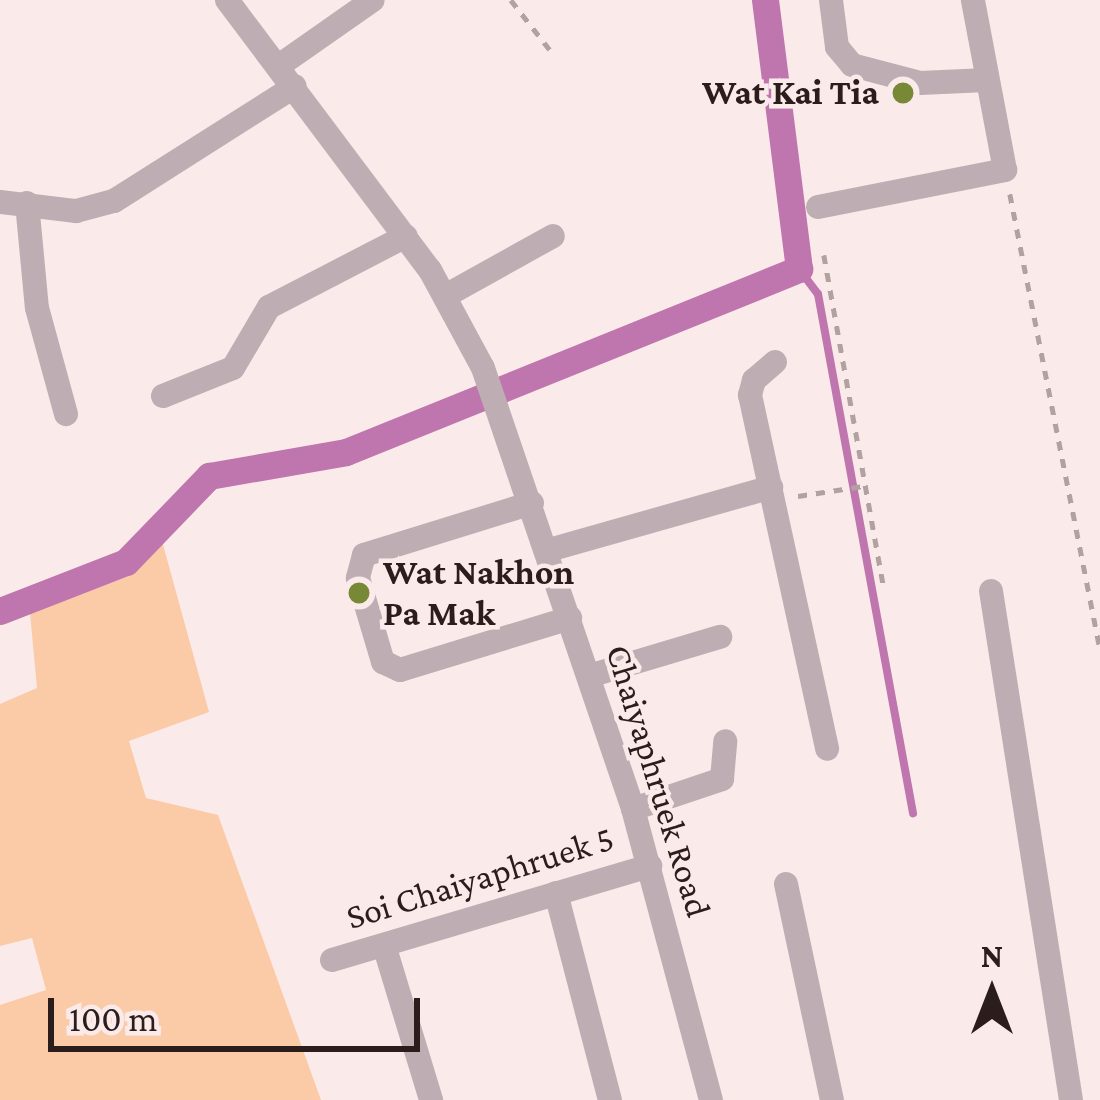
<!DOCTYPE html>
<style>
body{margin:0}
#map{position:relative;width:1100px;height:1100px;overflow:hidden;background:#fbeaea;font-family:"Crimson Pro",serif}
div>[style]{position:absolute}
.green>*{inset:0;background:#fbcaa6}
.stream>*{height:8px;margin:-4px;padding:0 4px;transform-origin:4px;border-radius:4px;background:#bf75ad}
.canal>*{height:27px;margin:-13.5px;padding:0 13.5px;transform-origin:13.5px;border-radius:13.5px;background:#bf75ad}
.path>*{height:4.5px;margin-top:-2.25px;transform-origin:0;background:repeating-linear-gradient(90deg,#b2a1a1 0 9px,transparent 0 18px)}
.minor>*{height:24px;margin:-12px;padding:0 12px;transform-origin:12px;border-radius:12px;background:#beadb3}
.dots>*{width:33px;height:33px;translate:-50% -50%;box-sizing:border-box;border:6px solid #fbeaea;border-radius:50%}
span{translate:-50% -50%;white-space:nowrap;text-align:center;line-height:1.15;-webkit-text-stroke:9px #fbeaea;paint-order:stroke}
.poi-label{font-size:36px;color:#2c1d1d;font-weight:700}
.right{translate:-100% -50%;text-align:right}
.left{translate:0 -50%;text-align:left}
.street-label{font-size:36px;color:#2c1d1d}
.north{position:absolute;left:932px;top:932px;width:120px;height:120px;-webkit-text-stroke:9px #fbeaea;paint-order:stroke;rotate:0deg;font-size:33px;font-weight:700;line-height:48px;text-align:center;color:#2c1d1d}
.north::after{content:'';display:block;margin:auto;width:42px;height:54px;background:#2c1d1d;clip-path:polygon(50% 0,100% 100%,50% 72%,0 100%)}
.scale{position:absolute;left:48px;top:998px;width:372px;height:54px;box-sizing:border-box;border:6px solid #2c1d1d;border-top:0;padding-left:15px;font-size:36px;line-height:42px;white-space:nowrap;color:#2c1d1d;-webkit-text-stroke:9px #fbeaea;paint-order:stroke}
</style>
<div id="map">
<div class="green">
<div style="clip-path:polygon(162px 541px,209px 712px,129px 741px,146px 798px,218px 815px,321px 1100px,0 1100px,0 1005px,46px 990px,32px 938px,0 946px,0 704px,37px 688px,30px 613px,128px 576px)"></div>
</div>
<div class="stream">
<div style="left:799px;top:269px;width:31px;rotate:53deg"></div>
<div style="left:818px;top:294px;width:528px;rotate:79.63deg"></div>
</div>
<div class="canal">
<div style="left:0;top:611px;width:135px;rotate:-21.3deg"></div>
<div style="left:126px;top:562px;width:120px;rotate:-46deg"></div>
<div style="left:209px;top:476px;width:139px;rotate:-9.9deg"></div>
<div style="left:346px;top:452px;width:489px;rotate:-22deg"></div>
<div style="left:799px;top:269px;width:271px;rotate:-97.2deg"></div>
</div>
<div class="path">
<div style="left:511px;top:0;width:63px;rotate:52deg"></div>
<div style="left:1010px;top:194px;width:463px;rotate:78.8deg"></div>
<div style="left:824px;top:255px;width:339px;rotate:79.8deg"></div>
<div style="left:798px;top:496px;width:66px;rotate:-8.7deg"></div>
</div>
<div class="minor">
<div style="left:227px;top:0;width:338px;rotate:53.1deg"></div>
<div style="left:430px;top:270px;width:111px;rotate:61.6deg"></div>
<div style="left:483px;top:368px;width:466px;rotate:71.2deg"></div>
<div style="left:633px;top:809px;width:301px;rotate:75deg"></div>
<div style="left:831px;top:0;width:47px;rotate:82.7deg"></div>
<div style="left:837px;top:47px;width:23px;rotate:50deg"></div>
<div style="left:852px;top:65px;width:70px;rotate:14.8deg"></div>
<div style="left:920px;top:83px;width:67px;rotate:-2.6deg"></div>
<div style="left:280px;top:65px;width:113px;rotate:-35deg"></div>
<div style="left:0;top:202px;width:77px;rotate:6.8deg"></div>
<div style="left:76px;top:211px;width:39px;rotate:-15deg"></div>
<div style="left:114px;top:201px;width:214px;rotate:-32.4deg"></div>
<div style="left:27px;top:203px;width:105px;rotate:84.6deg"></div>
<div style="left:37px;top:308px;width:110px;rotate:74.7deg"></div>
<div style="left:818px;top:207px;width:191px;rotate:-11.2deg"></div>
<div style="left:1005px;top:170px;width:173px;rotate:-100.7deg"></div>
<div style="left:447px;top:295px;width:121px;rotate:-29.1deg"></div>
<div style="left:775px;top:362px;width:28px;rotate:139deg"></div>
<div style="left:754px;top:380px;width:16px;rotate:105deg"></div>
<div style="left:750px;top:395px;width:362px;rotate:77.7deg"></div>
<div style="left:163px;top:396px;width:75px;rotate:-21.8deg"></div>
<div style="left:233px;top:368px;width:71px;rotate:-59.5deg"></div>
<div style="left:269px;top:307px;width:154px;rotate:-27.4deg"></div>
<div style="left:532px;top:503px;width:176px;rotate:162.8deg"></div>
<div style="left:364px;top:555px;width:24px;rotate:105deg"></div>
<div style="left:358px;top:578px;width:88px;rotate:73.4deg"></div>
<div style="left:383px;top:662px;width:19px;rotate:25deg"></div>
<div style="left:400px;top:670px;width:178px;rotate:-17deg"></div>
<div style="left:549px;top:550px;width:231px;rotate:-15.8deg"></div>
<div style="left:991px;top:591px;width:515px;rotate:81.07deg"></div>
<div style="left:589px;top:676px;width:137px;rotate:-16.6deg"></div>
<div style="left:633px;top:809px;width:94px;rotate:-18.6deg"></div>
<div style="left:722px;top:779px;width:38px;rotate:-85deg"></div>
<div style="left:786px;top:884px;width:221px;rotate:78deg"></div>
<div style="left:556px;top:893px;width:214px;rotate:75.4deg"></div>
<div style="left:384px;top:945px;width:162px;rotate:73.1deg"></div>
<div style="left:332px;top:960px;width:332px;rotate:-16.5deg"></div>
</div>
<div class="dots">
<div style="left:903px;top:93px;background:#778837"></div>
<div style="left:359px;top:593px;background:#778837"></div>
</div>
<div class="poi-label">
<span class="right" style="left:879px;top:93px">Wat Kai Tia</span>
<span class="left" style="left:383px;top:593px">Wat Nakhon<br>Pa Mak</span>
</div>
<div class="street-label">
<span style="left:658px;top:781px;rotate:73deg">Chaiyaphruek Road</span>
<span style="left:480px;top:878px;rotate:-17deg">Soi Chaiyaphruek 5</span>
</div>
<div class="north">N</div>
<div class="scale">100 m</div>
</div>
